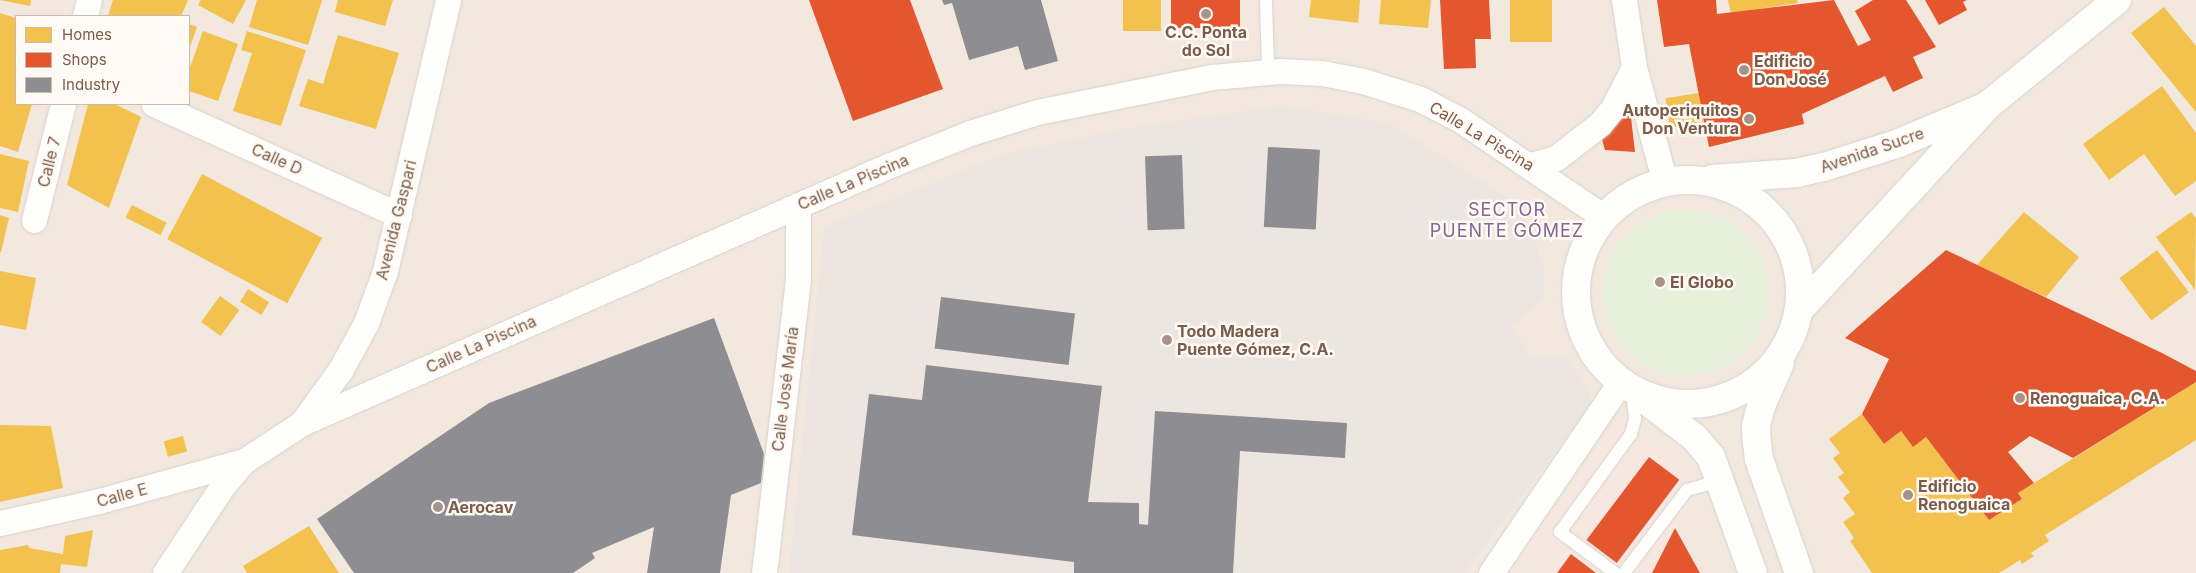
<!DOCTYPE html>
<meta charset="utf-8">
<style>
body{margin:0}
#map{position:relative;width:2196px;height:573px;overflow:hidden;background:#f9f5f0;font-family:Inter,sans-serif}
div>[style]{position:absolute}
.residential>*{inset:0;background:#f2e8de}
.commercial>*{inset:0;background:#f6e8e1}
.industrial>*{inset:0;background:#ede5e0}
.green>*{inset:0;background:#e7f0db}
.round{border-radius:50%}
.homes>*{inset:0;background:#f2c14e;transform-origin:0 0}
.shops>*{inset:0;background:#e4572e;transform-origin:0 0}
.industry>*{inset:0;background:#8d8d92;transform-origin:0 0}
.roads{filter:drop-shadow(0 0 1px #d7d1cb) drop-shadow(0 0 1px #d7d1cb)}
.lane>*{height:12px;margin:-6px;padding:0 6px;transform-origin:6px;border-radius:6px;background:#fefefd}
.street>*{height:25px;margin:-12.5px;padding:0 12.5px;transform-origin:12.5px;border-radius:12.5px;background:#fefefd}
.secondary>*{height:28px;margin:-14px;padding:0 14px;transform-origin:14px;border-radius:14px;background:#fefefd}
.secondary>.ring{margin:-14px;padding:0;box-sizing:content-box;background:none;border:28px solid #fefefd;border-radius:50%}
.dots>*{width:14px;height:14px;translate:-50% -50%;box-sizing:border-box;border:2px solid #fffaf3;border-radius:50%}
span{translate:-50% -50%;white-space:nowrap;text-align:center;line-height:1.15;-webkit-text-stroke:5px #fffaf3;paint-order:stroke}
.poi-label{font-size:16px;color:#7a5c4d;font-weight:700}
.left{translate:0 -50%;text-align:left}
.right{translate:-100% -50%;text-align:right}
.street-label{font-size:16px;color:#7a5c4d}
.neighbourhood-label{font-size:18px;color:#846695;letter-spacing:1px}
.legend{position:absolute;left:15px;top:15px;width:175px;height:90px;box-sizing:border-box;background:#fffaf3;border:1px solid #cabbb1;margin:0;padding:6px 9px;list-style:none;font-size:15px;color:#7a5c4d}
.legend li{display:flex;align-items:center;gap:10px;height:25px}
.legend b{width:25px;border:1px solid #cabbb1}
</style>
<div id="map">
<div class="residential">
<div style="clip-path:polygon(evenodd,0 0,2196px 0,2196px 573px,0 573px,0 0,16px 16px,189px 16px,189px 104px,16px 104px,16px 16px)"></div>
</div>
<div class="commercial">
<div style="clip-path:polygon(1621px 416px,1701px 482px,1652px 573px,1540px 573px,1519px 557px)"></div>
</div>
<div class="industrial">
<div style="clip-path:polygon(1275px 107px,1298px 108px,1388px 123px,1505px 196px,1527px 221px,1536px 242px,1544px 272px,1544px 299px,1511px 325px,1531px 358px,1567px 356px,1590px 393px,1590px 405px,1464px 573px,789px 573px,824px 227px,1004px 154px,1129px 128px)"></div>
</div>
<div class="green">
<div class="round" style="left:1603px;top:210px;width:166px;height:166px"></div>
</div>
<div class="homes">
<div style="clip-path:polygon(0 0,31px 0,30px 6px)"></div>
<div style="clip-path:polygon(113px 0,188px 0,181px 16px,108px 16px)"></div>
<div style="clip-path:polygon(201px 0,246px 0,233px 24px,198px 5px)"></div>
<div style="clip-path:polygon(257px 0,322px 0,308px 45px,249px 27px)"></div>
<div style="clip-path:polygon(338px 0,393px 0,385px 26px,335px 12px)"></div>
<div style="left:1123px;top:0;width:38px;height:31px"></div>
<div style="clip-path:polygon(1311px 0,1360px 0,1358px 23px,1309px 17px)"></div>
<div style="clip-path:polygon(1381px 0,1431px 0,1428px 28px,1379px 24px)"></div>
<div style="left:1510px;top:0;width:42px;height:42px"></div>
<div style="clip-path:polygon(1728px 0,1797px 0,1798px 3px,1731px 13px)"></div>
<div style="clip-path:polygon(2164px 7px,2196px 46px,2196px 112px,2131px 33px)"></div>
<div style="clip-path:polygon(0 13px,16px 18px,16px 104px,32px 104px,18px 152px,0 146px)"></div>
<div style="clip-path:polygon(189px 24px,197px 27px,189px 50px)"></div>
<div style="clip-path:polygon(203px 31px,238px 44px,218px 101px,189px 91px,189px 70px)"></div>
<div style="clip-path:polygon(247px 31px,306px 50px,281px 126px,233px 111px,252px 53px,241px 50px)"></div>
<div style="clip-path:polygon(338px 35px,399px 53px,376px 129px,299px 106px,308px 79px,323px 84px)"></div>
<div style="clip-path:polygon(2162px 86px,2196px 133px,2196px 181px,2175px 196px,2144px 154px,2109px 180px,2083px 144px)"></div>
<div style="left:1699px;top:93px;width:30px;height:34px;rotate:81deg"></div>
<div style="clip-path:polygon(88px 104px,115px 104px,141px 117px,109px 208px,67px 185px)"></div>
<div style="clip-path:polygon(0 154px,29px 161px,18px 212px,0 208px)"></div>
<div style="left:202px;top:174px;width:136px;height:74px;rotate:28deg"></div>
<div style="left:132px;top:205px;width:39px;height:14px;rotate:27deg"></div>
<div style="clip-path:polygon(2024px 212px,2079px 257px,2046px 297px,1977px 265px)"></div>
<div style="clip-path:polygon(2191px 212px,2196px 218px,2195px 290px,2156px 237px)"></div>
<div style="clip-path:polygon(0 215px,9px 218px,1px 252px,0 252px)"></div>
<div style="left:2157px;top:250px;width:53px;height:47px;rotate:53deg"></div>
<div style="clip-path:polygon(0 271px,36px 278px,26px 330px,0 325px)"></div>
<div style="left:248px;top:289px;width:25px;height:15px;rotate:32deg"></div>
<div style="left:220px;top:296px;width:24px;height:32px;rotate:36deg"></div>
<div style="clip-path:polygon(2196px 382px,2196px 440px,2045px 535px,2049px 541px,2031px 553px,2034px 556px,2022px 564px,2020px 560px,1999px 573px,1872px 573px,1850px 541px,1854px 538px,1843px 522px,1855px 514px,1843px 498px,1850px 492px,1838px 477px,1844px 473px,1833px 458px,1840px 453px,1829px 439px,1862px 414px,1884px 444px,1901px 431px,1913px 447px,1926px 437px,1989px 520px,2022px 499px,2018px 493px)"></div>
<div style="clip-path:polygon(0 425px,51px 426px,63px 488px,0 502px)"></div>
<div style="left:183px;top:436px;width:16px;height:20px;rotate:75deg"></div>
<div style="clip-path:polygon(309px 526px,339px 573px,247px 573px,243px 566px)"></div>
<div style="clip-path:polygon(93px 530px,87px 567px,61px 564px,60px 573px,0 573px,0 550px,28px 545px,29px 548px,63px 554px,65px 536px)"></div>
</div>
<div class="shops">
<div style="clip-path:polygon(809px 0,910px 0,943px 89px,853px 121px)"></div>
<div style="left:1171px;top:0;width:69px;height:28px"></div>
<div style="clip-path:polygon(1440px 0,1489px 0,1491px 39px,1475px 39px,1476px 68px,1444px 69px)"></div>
<div style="clip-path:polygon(1657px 0,1716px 0,1717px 14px,1834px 0,1858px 46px,1871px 40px,1855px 11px,1873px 0,1906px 0,1936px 47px,1913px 57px,1923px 78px,1893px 92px,1885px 76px,1802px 114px,1804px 124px,1709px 147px,1689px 44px,1664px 47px)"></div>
<div style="clip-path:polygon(1925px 0,1967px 0,1963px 2px,1967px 10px,1939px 25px)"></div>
<div style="clip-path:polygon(1624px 109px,1630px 109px,1635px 152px,1605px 150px,1601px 136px)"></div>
<div style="clip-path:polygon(1946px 250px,2162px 353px,2196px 371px,2196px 382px,2073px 458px,2030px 436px,2008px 452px,2034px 483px,2018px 493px,2022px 499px,1989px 520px,1926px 437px,1913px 447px,1901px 431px,1884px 444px,1862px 414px,1889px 359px,1845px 338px)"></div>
<div style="left:1649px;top:457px;width:38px;height:104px;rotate:37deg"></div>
<div style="clip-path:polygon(1675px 528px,1700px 573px,1652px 573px)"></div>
<div style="clip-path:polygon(1571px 554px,1596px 573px,1557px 573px)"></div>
</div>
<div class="industry">
<div style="clip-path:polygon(942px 0,1041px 0,1058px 61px,1025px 70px,1018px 46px,969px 60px,952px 3px,944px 5px)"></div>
<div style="left:1268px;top:147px;width:52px;height:80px;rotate:3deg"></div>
<div style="left:1182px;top:155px;width:74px;height:37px;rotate:88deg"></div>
<div style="left:941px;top:297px;width:135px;height:52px;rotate:7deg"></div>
<div style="clip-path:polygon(714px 318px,764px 454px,761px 483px,731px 495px,720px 573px,647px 573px,654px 527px,592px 553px,595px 558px,573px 573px,354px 573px,317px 519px,489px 403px)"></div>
<div style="clip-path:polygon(926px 365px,1102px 386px,1088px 502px,1139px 503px,1139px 524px,1148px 525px,1155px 411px,1347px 423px,1345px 458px,1240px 451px,1233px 573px,1074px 573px,1074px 562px,852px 535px,869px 394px,922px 400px)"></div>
</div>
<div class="roads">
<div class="lane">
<div style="left:1266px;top:0;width:72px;rotate:88.4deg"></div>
<div style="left:1615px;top:573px;width:69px;rotate:-143.3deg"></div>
<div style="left:1560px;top:532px;width:121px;rotate:-54.1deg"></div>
<div style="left:1631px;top:434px;width:16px;rotate:-75deg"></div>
<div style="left:1635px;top:419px;width:30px;rotate:-96deg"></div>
<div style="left:1624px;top:573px;width:104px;rotate:-52.8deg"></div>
<div style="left:1687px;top:490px;width:35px;rotate:-16deg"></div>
</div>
<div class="street">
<div style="left:1624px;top:0;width:68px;rotate:81.5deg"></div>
<div style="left:1634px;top:67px;width:120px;rotate:75deg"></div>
<div style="left:85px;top:16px;width:16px;rotate:-76deg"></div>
<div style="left:154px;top:104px;width:269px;rotate:24.4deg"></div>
<div style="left:1530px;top:165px;width:27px;rotate:-15deg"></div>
<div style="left:1556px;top:158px;width:56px;rotate:-37.7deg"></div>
<div style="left:1600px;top:124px;width:21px;rotate:-51deg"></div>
<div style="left:1613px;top:108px;width:46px;rotate:-62.9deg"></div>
<div style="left:34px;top:220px;width:120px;rotate:-76deg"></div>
<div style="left:302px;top:423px;width:67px;rotate:-54.2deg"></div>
<div style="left:341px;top:369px;width:52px;rotate:-61.5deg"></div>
<div style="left:366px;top:323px;width:55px;rotate:-69.9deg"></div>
<div style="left:385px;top:271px;width:278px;rotate:-76.9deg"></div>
<div style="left:0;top:523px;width:101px;rotate:-12.5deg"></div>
<div style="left:99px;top:501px;width:150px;rotate:-15.4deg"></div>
<div style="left:165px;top:573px;width:102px;rotate:-56.6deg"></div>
<div style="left:221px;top:488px;width:35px;rotate:-50deg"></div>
<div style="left:244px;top:461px;width:69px;rotate:-33.2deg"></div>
<div style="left:302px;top:423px;width:642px;rotate:-23.69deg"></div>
<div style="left:890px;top:165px;width:86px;rotate:-21.8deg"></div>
<div style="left:970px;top:133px;width:70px;rotate:-17.4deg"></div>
<div style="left:1037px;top:112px;width:178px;rotate:-11.3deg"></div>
<div style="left:1212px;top:77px;width:68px;rotate:-5deg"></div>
<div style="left:1280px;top:71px;width:42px;rotate:2.7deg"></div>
<div style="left:1322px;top:73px;width:42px;rotate:11deg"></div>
<div style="left:1363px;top:81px;width:60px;rotate:17.5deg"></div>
<div style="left:1420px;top:99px;width:44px;rotate:27.1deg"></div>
<div style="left:1459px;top:119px;width:176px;rotate:34.1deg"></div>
<div style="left:764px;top:573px;width:295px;rotate:-83.4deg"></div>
<div style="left:798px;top:280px;width:75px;rotate:-90deg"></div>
<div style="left:1491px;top:573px;width:232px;rotate:-55.9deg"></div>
</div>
<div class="secondary">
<div style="left:1712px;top:179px;width:85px;rotate:-4deg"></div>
<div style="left:1797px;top:173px;width:28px;rotate:-13deg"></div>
<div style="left:1824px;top:167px;width:79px;rotate:-17.7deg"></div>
<div style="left:1899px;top:143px;width:88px;rotate:-22.8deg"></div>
<div class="ring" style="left:1576px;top:180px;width:196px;height:196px"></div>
<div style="left:1799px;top:310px;width:279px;rotate:-47.3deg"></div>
<div style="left:1988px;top:105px;width:166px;rotate:-39.1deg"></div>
<div style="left:1780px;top:363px;width:47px;rotate:113.8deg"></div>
<div style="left:1761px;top:406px;width:21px;rotate:104deg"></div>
<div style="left:1756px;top:426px;width:17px;rotate:87deg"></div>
<div style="left:1757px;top:443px;width:16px;rotate:83deg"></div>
<div style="left:1759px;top:459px;width:121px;rotate:70.7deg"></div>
<div style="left:1647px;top:401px;width:61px;rotate:37.6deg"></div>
<div style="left:1695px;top:438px;width:25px;rotate:50deg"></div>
<div style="left:1711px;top:457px;width:123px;rotate:70.1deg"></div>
</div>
</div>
<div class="dots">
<div style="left:1206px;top:14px;background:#a69286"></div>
<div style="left:1744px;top:70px;background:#a69286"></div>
<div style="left:1749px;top:119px;background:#a69286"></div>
<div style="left:1660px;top:282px;background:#a69286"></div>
<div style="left:1167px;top:340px;background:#a69286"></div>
<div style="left:2020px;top:398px;background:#a69286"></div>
<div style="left:1908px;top:495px;background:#a69286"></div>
<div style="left:438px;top:507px;background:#a69286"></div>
</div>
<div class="poi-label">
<span style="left:1206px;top:41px">C.C. Ponta<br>do Sol</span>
<span class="left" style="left:1754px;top:70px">Edificio<br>Don José</span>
<span class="right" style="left:1739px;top:119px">Autoperiquitos<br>Don Ventura</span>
<span class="left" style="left:1670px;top:282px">El Globo</span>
<span class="left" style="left:1177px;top:340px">Todo Madera<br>Puente Gómez, C.A.</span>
<span class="left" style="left:2030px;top:398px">Renoguaica, C.A.</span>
<span class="left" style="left:1918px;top:495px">Edificio<br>Renoguaica</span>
<span class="left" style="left:448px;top:507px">Aerocav</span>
</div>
<div class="street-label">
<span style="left:1482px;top:136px;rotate:31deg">Calle La Piscina</span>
<span style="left:1872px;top:150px;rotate:-19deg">Avenida Sucre</span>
<span style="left:277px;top:159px;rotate:24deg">Calle D</span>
<span style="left:49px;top:162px;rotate:-76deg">Calle 7</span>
<span style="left:853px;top:182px;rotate:-23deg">Calle La Piscina</span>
<span style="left:396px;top:220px;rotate:-76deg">Avenida Gaspari</span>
<span style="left:481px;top:344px;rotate:-24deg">Calle La Piscina</span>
<span style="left:785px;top:389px;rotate:-83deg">Calle José María</span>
<span style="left:122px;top:495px;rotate:-15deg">Calle E</span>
</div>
<div class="neighbourhood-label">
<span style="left:1507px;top:221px">SECTOR<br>PUENTE GÓMEZ</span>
</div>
<ul class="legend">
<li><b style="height:14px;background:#f2c14e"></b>Homes</li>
<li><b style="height:14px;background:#e4572e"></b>Shops</li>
<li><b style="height:14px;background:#8d8d92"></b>Industry</li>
</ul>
</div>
